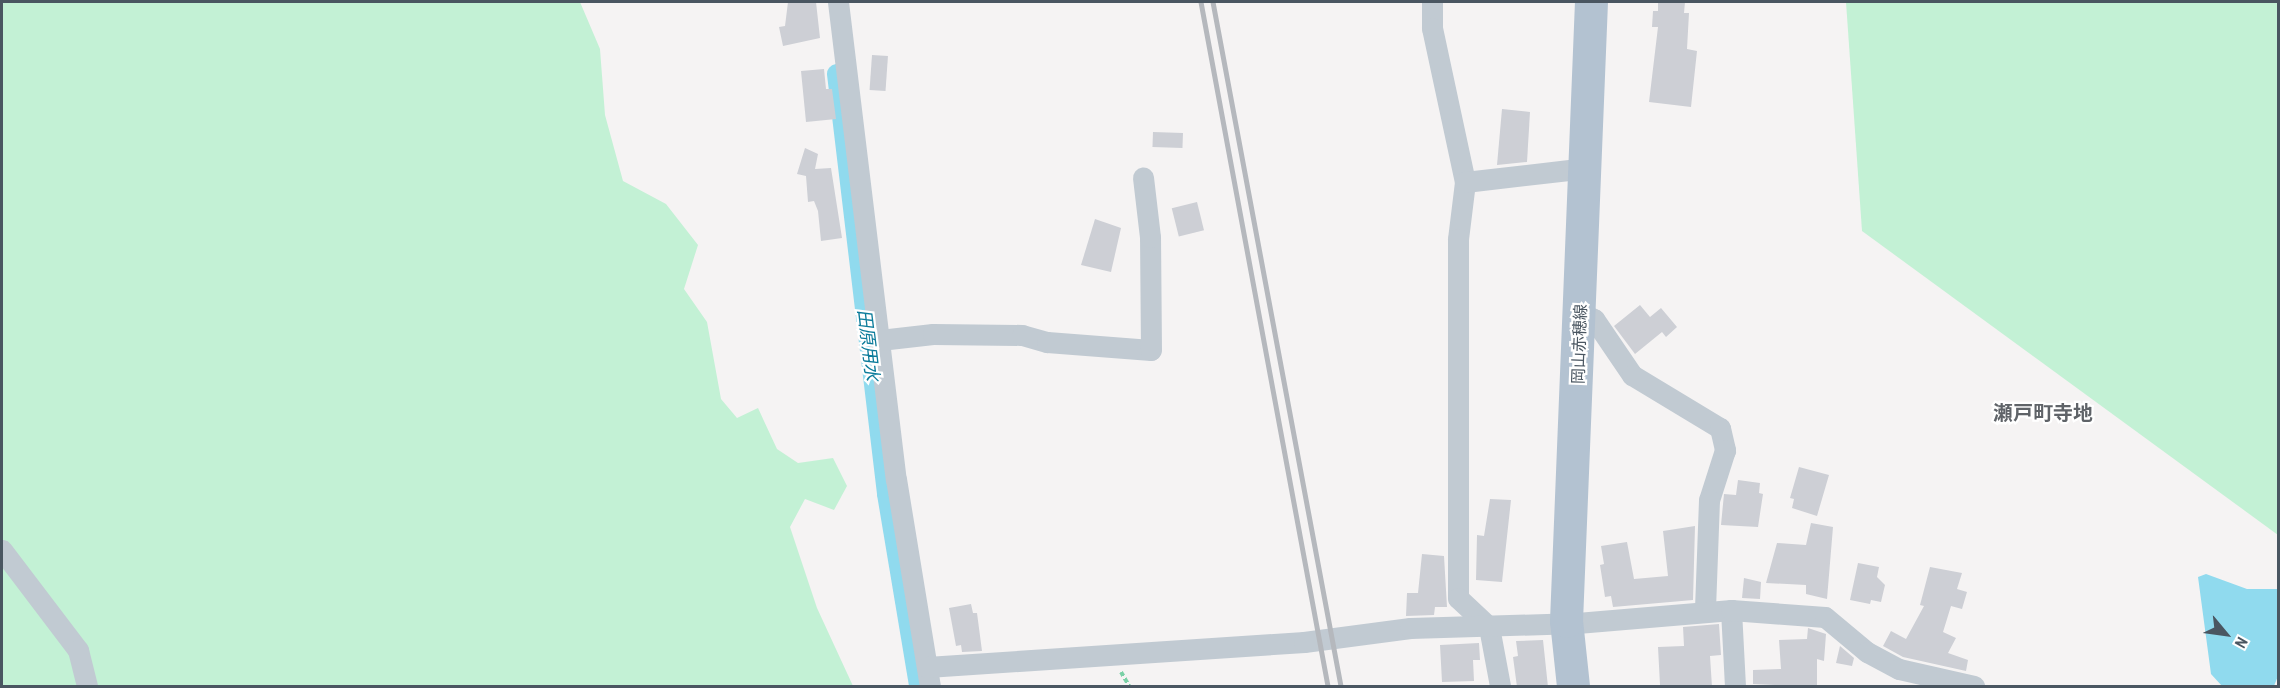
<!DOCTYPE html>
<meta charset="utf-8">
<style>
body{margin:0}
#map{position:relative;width:2280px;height:688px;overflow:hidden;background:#f5f3f3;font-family:"Archivo Narrow","Noto Sans JP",sans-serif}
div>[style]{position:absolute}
.green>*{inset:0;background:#c3f1d5}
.water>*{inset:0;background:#90daee}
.canal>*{height:20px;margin:-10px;padding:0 10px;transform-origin:10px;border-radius:10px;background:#90daee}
.building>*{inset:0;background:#cdcfd5;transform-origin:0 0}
.path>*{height:4px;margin-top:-2px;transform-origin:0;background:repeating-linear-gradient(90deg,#7ad0a6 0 4.5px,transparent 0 7.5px)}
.minor>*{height:21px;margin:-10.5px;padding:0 10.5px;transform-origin:10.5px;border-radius:10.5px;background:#c1cad2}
.primary>*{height:33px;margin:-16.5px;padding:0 16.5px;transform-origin:16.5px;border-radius:16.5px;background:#b3c2d1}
.rail>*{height:4.5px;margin:-2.25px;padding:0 2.25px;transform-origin:2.25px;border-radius:2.25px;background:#b5b8bd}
span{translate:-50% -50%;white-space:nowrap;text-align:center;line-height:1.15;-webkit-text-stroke:4.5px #fff;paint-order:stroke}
.street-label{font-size:16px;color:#4a5661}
.water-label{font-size:18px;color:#0c7c9b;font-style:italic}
.quarter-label{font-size:20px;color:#5f6368;font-weight:700}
.frame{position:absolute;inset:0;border:3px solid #4a5661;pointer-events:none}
.north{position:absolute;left:2196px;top:604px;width:60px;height:60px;-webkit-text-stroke:4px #fff;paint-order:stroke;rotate:119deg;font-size:16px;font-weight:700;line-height:24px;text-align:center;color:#4a5661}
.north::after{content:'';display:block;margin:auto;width:21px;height:27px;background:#4a5661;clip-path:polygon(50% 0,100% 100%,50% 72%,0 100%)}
</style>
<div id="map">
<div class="green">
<div style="clip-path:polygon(2px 2px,580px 2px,600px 49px,605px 115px,623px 181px,666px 204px,698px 245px,684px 289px,707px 322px,721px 399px,737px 418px,758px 408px,777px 449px,798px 463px,833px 458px,847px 486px,834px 510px,805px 499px,790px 527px,817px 608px,853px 686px,2px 686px)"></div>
<div style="clip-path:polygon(1846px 2px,2278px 2px,2278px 535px,1862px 231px)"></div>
</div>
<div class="water">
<div style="clip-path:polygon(2206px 574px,2247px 589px,2278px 589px,2278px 676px,2274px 686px,2222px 686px,2211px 674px,2198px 577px)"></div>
</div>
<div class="canal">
<div style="left:837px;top:74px;width:423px;rotate:83.2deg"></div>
<div style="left:887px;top:494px;width:195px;rotate:80.5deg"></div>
</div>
<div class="building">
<div style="clip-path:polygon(788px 2px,816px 2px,820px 38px,783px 46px,779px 27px,785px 26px)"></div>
<div style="clip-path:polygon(1658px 2px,1685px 2px,1684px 13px,1689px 13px,1687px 49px,1697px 51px,1691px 107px,1649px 102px,1658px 27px,1652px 27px,1653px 11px,1658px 11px)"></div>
<div style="left:872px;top:55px;width:16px;height:35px;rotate:4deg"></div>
<div style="clip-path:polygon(824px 69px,826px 89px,832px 89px,836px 119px,806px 122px,801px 71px)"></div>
<div style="clip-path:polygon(1502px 109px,1530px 112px,1527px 162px,1497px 165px)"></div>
<div style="left:1153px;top:132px;width:30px;height:15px;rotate:2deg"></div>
<div style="clip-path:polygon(805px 148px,818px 154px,815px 169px,831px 168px,842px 238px,821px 241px,818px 211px,814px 201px,808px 202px,806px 176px,797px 174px)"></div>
<div style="left:1197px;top:202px;width:29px;height:26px;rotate:76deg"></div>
<div style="clip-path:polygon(1095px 219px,1121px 228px,1111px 272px,1081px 265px)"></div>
<div style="clip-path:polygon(1640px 305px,1650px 317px,1661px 308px,1677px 327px,1666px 337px,1662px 332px,1635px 354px,1614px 326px)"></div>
<div style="clip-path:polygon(1799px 467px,1829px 475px,1817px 516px,1792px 508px,1794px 499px,1790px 498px)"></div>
<div style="clip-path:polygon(1738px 480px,1760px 483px,1759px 493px,1763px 494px,1758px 527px,1721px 525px,1724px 494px,1736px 495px)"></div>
<div style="clip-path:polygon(1490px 499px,1511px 500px,1502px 582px,1476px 580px,1477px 535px,1484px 536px)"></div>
<div style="clip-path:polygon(1811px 523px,1833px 527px,1827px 599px,1806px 594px,1806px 585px,1766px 583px,1777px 543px,1806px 545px)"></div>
<div style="clip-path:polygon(1695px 526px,1693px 600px,1613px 607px,1611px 596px,1605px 597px,1600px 565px,1604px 564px,1601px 546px,1627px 542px,1634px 579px,1668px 576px,1663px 531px)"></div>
<div style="clip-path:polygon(1422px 554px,1444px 556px,1447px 607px,1435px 607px,1434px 615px,1406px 616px,1407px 593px,1418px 593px)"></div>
<div style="clip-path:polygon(1858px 563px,1879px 567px,1877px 577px,1885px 585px,1881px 602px,1871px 600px,1870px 604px,1850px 600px)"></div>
<div style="clip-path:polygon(1930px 567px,1962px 573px,1957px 589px,1967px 592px,1962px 609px,1951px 606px,1943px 632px,1956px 638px,1948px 653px,1968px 660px,1966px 671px,1903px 657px,1883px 646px,1891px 631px,1906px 639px,1924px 606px,1920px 605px)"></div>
<div style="clip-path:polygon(1744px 578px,1761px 582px,1760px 599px,1742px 598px)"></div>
<div style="clip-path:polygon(971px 604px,973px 613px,977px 613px,982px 651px,962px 652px,961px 645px,956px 646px,949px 608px)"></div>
<div style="clip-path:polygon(1719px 624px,1721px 655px,1710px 656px,1712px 687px,1660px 685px,1658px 647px,1684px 646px,1683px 627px)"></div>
<div style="clip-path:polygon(1808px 628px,1826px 634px,1824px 661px,1817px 659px,1817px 687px,1753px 684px,1753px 670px,1781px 669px,1779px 640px,1807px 639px)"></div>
<div style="clip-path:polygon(1543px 640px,1548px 687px,1517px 687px,1513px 657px,1518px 656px,1516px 641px)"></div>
<div style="clip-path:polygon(1479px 643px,1480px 660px,1473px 660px,1474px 681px,1442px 682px,1440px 645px)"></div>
<div style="clip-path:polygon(1840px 646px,1854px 658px,1852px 666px,1836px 663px)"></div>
</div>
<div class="path">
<div style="left:1121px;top:672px;width:16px;rotate:60deg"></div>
</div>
<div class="minor">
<div style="left:838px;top:2px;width:481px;rotate:83.1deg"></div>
<div style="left:896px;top:479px;width:210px;rotate:80.7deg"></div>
<div style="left:1432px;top:2px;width:26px;rotate:90deg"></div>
<div style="left:1432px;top:28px;width:157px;rotate:77.9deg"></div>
<div style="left:1465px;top:182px;width:57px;rotate:97deg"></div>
<div style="left:1458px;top:239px;width:359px;rotate:90deg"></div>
<div style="left:1458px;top:598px;width:42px;rotate:43.1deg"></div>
<div style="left:1489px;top:627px;width:60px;rotate:79.4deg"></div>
<div style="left:1465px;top:182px;width:122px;rotate:-6.6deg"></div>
<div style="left:1580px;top:312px;width:16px;rotate:27deg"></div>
<div style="left:1594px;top:319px;width:68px;rotate:55.8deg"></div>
<div style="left:1632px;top:375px;width:103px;rotate:31.1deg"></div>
<div style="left:1720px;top:428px;width:23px;rotate:77deg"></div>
<div style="left:1725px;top:450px;width:52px;rotate:107.7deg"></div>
<div style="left:1709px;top:500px;width:110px;rotate:92.1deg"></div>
<div style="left:880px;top:340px;width:53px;rotate:-6.5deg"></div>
<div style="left:933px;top:334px;width:89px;rotate:0.6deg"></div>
<div style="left:1022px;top:335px;width:26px;rotate:16deg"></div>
<div style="left:1047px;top:342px;width:104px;rotate:4.4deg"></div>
<div style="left:1151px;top:350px;width:113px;rotate:-90.5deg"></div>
<div style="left:1150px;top:237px;width:60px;rotate:-96.7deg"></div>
<div style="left:2px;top:550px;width:126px;rotate:52.8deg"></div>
<div style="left:78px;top:650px;width:37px;rotate:76deg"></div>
<div style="left:1731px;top:610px;width:76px;rotate:87deg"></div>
<div style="left:927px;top:667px;width:378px;rotate:-3.8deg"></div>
<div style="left:1304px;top:642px;width:107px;rotate:-7.5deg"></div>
<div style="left:1410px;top:628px;width:167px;rotate:-1.7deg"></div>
<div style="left:1577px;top:623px;width:155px;rotate:-4.8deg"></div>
<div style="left:1731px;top:610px;width:94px;rotate:4.3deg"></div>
<div style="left:1825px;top:617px;width:55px;rotate:39.8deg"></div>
<div style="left:1867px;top:652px;width:36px;rotate:28deg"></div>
<div style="left:1899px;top:669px;width:77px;rotate:12.8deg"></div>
</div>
<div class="primary">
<div style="left:1573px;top:686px;width:65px;rotate:-96.1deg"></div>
<div style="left:1566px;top:621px;width:620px;rotate:-87.69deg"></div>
</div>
<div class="rail">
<div style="left:1201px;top:2px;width:696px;rotate:79.48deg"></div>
<div style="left:1213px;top:2px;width:696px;rotate:79.4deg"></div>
</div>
<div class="street-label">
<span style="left:1579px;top:344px;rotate:-88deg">岡山赤穂線</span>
</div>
<div class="water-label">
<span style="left:868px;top:345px;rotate:83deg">田原用水</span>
</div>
<div class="quarter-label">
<span style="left:2043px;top:412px">瀬戸町寺地</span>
</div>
<div class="frame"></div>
<div class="north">N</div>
</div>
